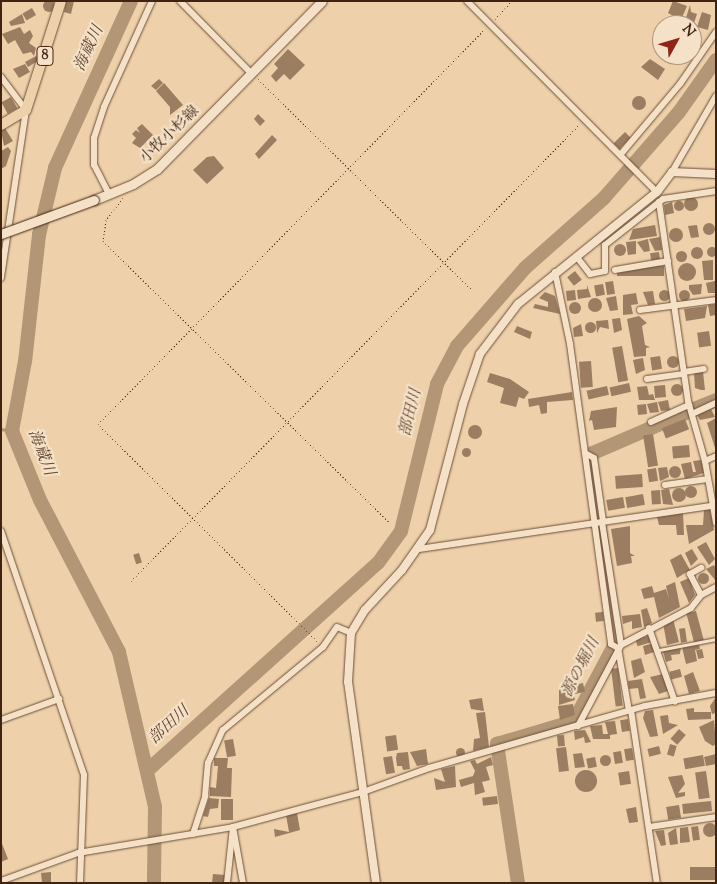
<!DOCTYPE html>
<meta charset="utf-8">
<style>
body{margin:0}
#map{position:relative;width:717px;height:884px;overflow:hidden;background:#eed1aa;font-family:"Sorts Mill Goudy","Noto Serif JP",serif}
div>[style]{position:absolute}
.stream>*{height:2.5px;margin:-1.25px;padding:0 1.25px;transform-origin:1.25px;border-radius:1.25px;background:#b39676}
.river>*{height:14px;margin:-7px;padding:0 7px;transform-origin:7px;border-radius:7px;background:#b39676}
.building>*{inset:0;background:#9b7d61;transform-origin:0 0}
.round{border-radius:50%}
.path>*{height:1px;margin-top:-0.5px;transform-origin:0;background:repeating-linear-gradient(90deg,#412311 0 1px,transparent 0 3.5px)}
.roads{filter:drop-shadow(0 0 1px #6c4e37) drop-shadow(0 0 1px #6c4e37)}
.service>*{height:3px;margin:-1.5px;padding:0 1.5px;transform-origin:1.5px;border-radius:1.5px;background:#f4e1c8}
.minor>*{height:6px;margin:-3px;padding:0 3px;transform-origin:3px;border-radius:3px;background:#f4e1c8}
.tertiary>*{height:8px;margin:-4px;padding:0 4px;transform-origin:4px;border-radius:4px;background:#f4e1c8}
.secondary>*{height:9px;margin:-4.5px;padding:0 4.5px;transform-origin:4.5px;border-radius:4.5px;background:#f4e1c8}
.primary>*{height:10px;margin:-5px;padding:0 5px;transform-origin:5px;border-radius:5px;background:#eed1aa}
.bridges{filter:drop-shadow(0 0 1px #412311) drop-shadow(0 0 1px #412311)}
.secondary-bridge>*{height:9px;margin:-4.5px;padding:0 4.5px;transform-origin:4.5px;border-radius:4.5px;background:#f4e1c8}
span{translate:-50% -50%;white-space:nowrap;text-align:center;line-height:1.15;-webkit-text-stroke:4px #f4e1c8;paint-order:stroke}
.shield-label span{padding:1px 4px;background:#f4e1c8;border:1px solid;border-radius:4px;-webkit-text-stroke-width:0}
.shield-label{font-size:14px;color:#412311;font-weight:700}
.street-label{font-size:15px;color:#412311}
.water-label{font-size:16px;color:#63462f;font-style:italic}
.frame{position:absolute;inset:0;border:2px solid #412311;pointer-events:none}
.north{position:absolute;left:652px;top:15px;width:50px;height:50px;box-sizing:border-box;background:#f4e1c8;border:1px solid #ac957f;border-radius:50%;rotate:51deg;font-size:14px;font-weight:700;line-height:20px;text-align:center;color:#412311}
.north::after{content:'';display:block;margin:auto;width:18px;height:22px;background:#8f2418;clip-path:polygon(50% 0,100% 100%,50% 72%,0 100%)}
</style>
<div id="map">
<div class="stream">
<div style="left:1px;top:429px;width:11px;rotate:10deg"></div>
</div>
<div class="river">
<div style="left:131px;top:1px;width:183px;rotate:114.5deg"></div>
<div style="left:55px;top:168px;width:69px;rotate:103.4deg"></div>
<div style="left:39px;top:235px;width:127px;rotate:96.3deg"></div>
<div style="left:25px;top:361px;width:71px;rotate:100.5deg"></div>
<div style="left:12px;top:431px;width:74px;rotate:67.9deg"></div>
<div style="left:40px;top:500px;width:171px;rotate:62.5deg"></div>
<div style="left:119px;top:652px;width:159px;rotate:76.9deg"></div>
<div style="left:155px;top:807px;width:76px;rotate:90.8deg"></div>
<div style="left:694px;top:409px;width:24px;rotate:-22deg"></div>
<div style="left:149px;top:769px;width:308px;rotate:-42deg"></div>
<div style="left:378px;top:563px;width:39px;rotate:-54deg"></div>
<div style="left:401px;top:531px;width:151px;rotate:-76.2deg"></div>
<div style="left:437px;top:384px;width:43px;rotate:-62.2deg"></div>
<div style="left:457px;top:346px;width:103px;rotate:-48.9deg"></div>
<div style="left:525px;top:268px;width:106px;rotate:-41.5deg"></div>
<div style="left:604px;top:198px;width:114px;rotate:-48.9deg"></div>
<div style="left:679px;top:112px;width:64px;rotate:-54.6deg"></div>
<div style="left:518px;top:883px;width:141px;rotate:-98.6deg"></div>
<div style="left:497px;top:744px;width:80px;rotate:-16.6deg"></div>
<div style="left:574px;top:721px;width:89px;rotate:-62deg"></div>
<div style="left:616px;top:642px;width:185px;rotate:-98.1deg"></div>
<div style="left:590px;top:459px;width:7px;rotate:-63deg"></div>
<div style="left:593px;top:453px;width:101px;rotate:-23.3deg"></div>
</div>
<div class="building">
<div class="round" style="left:43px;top:0;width:12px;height:12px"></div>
<div style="clip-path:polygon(66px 1px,74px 1px,71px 14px,64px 12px)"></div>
<div style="clip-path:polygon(673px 1px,687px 6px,681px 20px,668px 13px)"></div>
<div style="clip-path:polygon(690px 5px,691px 12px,697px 14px,692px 29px,692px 25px,684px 24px)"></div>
<div style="left:32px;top:8px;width:8px;height:11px;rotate:60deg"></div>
<div style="clip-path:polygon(702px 12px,711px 15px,708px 30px,697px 27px)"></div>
<div style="clip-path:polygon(22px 14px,25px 23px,11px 26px,9px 22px)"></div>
<div style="clip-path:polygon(20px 27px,24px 34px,30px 30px,33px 36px,29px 43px,36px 48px,34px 56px,31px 52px,23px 54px,15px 40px,8px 44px,2px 34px)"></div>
<div style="clip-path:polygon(288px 49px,305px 65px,290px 80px,284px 74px,276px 82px,271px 76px,278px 68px,274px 64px)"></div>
<div style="clip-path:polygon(36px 56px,36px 62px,28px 67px,25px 62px)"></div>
<div style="clip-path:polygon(650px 59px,665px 69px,658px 80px,641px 67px)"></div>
<div style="clip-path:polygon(25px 64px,30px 72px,19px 78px,13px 69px)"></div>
<div style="clip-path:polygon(159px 79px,163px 83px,156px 90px,151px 86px)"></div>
<div style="clip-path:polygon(164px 83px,183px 105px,170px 115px,170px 107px,156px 91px)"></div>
<div class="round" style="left:632px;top:96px;width:14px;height:14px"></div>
<div style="left:11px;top:97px;width:13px;height:11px;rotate:61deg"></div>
<div style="clip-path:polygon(258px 114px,265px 121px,260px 126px,254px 119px)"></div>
<div style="clip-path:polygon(142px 124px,153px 135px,140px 148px,132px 143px,136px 138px,132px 134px,136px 130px,140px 133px,137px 128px)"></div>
<div style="clip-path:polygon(5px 128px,13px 141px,4px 146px,1px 130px)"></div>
<div style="left:625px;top:132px;width:8px;height:16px;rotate:45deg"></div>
<div style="clip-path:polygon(272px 135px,277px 140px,259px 159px,255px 154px)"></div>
<div style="clip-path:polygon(8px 147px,11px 151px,6px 166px,1px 169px,1px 151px)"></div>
<div style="clip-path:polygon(214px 156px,224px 168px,207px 184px,193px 170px,207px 157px)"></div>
<div class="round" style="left:684px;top:197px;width:14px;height:14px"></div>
<div class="round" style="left:674px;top:201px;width:10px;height:10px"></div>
<div style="clip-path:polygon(672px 202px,674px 213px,665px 215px,664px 205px)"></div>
<div class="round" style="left:703px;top:223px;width:12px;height:12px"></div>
<div style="clip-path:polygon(655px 225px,657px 236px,629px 240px,633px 229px)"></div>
<div style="clip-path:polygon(697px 225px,699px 237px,691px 238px,688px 226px)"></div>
<div class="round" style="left:669px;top:228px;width:14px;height:14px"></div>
<div style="clip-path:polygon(660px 237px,662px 250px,655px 251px,649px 239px)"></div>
<div style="clip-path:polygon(648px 239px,650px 251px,644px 252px,637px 242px)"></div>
<div style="clip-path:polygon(636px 241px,636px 254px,628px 255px,626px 242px)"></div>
<div class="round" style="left:614px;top:244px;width:12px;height:12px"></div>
<div class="round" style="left:707px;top:247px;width:10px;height:10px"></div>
<div class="round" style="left:691px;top:247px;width:12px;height:12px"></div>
<div class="round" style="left:675.5px;top:250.5px;width:11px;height:11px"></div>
<div style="left:659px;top:252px;width:7px;height:9px;rotate:82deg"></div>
<div style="clip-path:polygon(713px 260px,713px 280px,704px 280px,702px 261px)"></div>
<div class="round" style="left:678px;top:263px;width:18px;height:18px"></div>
<div style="left:664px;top:266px;width:10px;height:47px;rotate:90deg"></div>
<div style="left:575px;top:271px;width:11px;height:10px;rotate:52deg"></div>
<div style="left:613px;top:281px;width:13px;height:8px;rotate:81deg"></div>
<div style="clip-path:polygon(715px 281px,716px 293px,708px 293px,706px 283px)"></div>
<div style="left:603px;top:284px;width:11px;height:9px;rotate:80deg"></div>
<div style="clip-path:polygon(702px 284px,701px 294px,693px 295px,689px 289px,689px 285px)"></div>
<div style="clip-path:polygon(587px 285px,591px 297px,578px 299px,577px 290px,587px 289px)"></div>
<div class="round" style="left:678.5px;top:289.5px;width:11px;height:11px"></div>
<div class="round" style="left:658.5px;top:289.5px;width:11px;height:11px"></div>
<div style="left:575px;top:290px;width:10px;height:9px;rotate:84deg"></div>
<div style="clip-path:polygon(653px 291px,655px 304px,648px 305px,643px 292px)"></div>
<div style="clip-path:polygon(545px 292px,555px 296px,560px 314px,533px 308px,535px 304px,548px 307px,548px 302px,539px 298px)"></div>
<div style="clip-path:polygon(636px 293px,638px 304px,631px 305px,633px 314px,623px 315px,623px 295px)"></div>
<div style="clip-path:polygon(616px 296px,618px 310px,610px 311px,606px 298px)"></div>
<div class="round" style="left:588px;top:298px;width:14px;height:14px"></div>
<div class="round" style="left:569px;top:302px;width:12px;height:12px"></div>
<div style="clip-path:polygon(716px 304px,716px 315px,710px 316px,708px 305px)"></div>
<div style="clip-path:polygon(707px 306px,705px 318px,686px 321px,684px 309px)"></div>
<div style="clip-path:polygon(639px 316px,647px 323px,642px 326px,645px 345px,650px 347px,646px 348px,646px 356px,634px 357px,627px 319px)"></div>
<div style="clip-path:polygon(620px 318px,622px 330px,614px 333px,612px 319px)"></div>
<div style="clip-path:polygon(608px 320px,609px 329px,600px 327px,597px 333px,596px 321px)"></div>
<div class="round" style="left:584.5px;top:321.5px;width:11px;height:11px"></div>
<div style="clip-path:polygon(581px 324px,583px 336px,574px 337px,573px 328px)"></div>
<div style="clip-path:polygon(517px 326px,532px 332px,530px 339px,514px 332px)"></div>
<div style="left:709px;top:331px;width:15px;height:12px;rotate:82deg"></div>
<div style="left:622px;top:346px;width:35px;height:10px;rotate:80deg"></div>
<div class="round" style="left:667px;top:356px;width:12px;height:12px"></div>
<div style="left:660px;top:356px;width:13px;height:10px;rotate:81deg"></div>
<div style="clip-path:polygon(643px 358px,645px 370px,636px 374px,633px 360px)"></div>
<div style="left:591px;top:361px;width:26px;height:12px;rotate:86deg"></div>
<div style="clip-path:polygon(703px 372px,705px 390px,701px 390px,695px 388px,694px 373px)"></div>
<div style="clip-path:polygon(490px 373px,510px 379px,529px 392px,524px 399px,519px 397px,516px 407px,500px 403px,504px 388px,487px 382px)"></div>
<div style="left:629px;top:383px;width:9px;height:20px;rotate:77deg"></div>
<div class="round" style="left:671px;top:384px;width:12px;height:12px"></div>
<div style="left:665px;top:385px;width:12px;height:11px;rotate:85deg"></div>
<div style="left:607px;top:386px;width:9px;height:21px;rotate:77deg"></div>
<div style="clip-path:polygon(647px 386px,649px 395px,653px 394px,655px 400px,639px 400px,637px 387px)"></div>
<div style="clip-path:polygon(572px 392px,573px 400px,547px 402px,547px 413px,541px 414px,539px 405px,529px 407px,528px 399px)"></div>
<div style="clip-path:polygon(668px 400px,670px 410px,661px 411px,658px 402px)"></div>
<div style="clip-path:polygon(657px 402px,659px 412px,650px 413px,647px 404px)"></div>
<div style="left:646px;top:404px;width:10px;height:9px;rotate:84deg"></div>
<div style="clip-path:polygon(617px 407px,616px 427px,594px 430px,592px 420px,589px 421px,591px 411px)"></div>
<div style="clip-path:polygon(711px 409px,715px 417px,700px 420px,697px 415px)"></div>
<div style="clip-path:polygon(716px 418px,716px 451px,707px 423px)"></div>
<div style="left:685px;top:419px;width:11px;height:25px;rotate:68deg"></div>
<div class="round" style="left:468px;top:425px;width:14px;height:14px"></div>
<div style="left:653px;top:434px;width:32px;height:10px;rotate:81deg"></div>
<div style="left:689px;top:445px;width:12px;height:17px;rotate:85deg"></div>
<div class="round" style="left:461.5px;top:447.5px;width:9px;height:9px"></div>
<div style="clip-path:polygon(701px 460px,704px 473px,685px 479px,681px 464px,691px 462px,693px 472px,696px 472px,693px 461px)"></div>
<div class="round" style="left:669px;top:466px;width:12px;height:12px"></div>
<div style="clip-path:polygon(667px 467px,669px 477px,660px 481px,658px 468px)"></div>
<div style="left:656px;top:468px;width:13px;height:9px;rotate:81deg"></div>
<div style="left:642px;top:474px;width:13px;height:27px;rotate:86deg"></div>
<div class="round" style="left:685px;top:486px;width:12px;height:12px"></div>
<div class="round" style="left:672px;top:488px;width:14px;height:14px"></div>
<div style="clip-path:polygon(669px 489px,673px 505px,663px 504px,661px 490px)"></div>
<div style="left:660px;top:490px;width:14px;height:9px;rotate:86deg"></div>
<div style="left:643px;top:494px;width:11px;height:18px;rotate:80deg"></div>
<div style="left:623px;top:497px;width:11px;height:17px;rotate:80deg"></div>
<div style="clip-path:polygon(710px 509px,714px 530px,689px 544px,686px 525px,703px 525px,704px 510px)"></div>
<div style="clip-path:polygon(683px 513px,684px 535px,677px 535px,676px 525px,659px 525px,657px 517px)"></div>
<div style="clip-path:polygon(630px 526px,630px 553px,635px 556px,631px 556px,632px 563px,617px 566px,611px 529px)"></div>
<div style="clip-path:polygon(706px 542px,715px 559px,709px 565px,697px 547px)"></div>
<div style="clip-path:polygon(692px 549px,698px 559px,691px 566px,685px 553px)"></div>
<div style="left:139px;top:553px;width:10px;height:6px;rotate:73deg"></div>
<div style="clip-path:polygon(681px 554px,690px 570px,677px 578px,670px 560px)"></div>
<div style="clip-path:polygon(714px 565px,716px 569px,716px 581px,706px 569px)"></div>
<div class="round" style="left:697.5px;top:572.5px;width:11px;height:11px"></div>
<div style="clip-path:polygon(689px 578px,695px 595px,689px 603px,680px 582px)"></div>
<div style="clip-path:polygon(675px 582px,680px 607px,659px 618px,654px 597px,644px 599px,641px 589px,652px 586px,654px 593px,666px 589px,669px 599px,666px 586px)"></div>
<div style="clip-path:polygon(647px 608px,652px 623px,644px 627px,641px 610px)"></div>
<div style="left:696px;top:611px;width:30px;height:10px;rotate:75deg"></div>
<div style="left:603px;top:612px;width:9px;height:8px;rotate:84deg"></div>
<div style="clip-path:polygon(640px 614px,642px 627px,632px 629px,632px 621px,623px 624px,622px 616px)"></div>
<div style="clip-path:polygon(673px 619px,679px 642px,667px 645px,663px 623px)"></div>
<div style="left:685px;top:628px;width:14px;height:6px;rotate:82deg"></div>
<div style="left:651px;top:635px;width:7px;height:16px;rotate:74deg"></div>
<div style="clip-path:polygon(654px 643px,657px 651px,645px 655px,643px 646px)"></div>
<div style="clip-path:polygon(699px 644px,700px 649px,695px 650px,697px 661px,686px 664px,682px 647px)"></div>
<div style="clip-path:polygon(681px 646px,680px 654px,671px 655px,672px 660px,666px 662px,663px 651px)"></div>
<div style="left:702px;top:649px;width:9px;height:6px;rotate:77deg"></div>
<div style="clip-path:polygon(641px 658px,645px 672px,634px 678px,631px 661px)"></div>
<div style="left:618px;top:668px;width:38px;height:7px;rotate:83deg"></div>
<div style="left:680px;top:669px;width:8px;height:11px;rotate:76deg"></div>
<div style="clip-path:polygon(693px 672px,700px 691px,689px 694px,684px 676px)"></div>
<div style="clip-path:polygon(663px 674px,668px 691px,659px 694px,650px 677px)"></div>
<div style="clip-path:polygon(642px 679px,646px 698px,640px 699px,638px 688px,629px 689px,628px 681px)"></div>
<div style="left:583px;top:683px;width:9px;height:10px;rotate:77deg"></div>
<div style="clip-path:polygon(571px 684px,575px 700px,559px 705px,559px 686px)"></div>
<div style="clip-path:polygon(716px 697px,716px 713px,712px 714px,710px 706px)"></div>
<div style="clip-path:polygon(482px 698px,484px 711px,471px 709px,469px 700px)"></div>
<div style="clip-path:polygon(573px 704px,575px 715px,560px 720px,558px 706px)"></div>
<div style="clip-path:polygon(694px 708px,694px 712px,711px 712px,711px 719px,688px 720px,686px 709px)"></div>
<div style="clip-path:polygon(653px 710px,658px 736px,650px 737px,643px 718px,645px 711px)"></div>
<div style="clip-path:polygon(485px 712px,489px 747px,473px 751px,474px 739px,480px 738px,476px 713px)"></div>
<div style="clip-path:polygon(668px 715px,669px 723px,678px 725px,663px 734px,660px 716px)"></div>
<div style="left:628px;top:719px;width:12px;height:8px;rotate:81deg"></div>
<div style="clip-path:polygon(714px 720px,716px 744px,713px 746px,705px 741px,699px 727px)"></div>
<div style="clip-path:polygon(615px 721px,617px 734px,610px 735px,610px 739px,593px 739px,590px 726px,602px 725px,603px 734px,608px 734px,605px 722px)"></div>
<div style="left:679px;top:729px;width:9px;height:13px;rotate:41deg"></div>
<div style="clip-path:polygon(585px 730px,591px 742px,585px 743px,584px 737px,575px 740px,574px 731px)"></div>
<div style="left:396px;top:735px;width:15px;height:11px;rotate:82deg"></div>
<div style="left:564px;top:735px;width:11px;height:7px;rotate:85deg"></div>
<div style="left:233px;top:739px;width:17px;height:9px;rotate:80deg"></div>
<div style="left:670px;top:744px;width:7px;height:11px;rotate:16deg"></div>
<div style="left:659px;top:746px;width:8px;height:12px;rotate:76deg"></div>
<div style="left:566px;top:747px;width:24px;height:10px;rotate:83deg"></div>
<div class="round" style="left:455.5px;top:747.5px;width:9px;height:9px"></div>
<div style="left:632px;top:748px;width:12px;height:8px;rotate:81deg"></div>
<div style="clip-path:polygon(426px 749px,428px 764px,417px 766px,410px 752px)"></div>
<div style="left:621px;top:751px;width:12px;height:8px;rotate:81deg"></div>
<div style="clip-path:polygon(408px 752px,410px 769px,403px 770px,402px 766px,397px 766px,396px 758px,397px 753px)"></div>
<div style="clip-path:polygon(582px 753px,585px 767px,575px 768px,573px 754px)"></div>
<div style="clip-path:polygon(716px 754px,716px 764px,706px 766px,704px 757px)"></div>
<div class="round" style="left:599.5px;top:754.5px;width:11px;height:11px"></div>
<div style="left:703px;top:755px;width:11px;height:20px;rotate:80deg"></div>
<div style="left:392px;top:756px;width:17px;height:9px;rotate:80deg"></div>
<div style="clip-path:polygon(491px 757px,493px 765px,486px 767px,490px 780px,482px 782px,485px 792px,475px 795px,474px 783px,461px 787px,459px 780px,473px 776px,475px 771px,470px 761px,475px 760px,477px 764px)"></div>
<div style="left:595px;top:757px;width:10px;height:9px;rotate:79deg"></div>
<div style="clip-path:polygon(214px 758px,228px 758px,227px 768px,232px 768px,231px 797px,210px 796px,210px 787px,216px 788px,218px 766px,214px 766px)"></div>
<div style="clip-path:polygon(455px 766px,456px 787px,436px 790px,434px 778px,445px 782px,441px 769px)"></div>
<div class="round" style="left:575px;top:770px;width:22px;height:22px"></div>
<div style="left:629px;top:771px;width:13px;height:11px;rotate:81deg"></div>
<div style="left:706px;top:771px;width:27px;height:11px;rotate:82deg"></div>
<div style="clip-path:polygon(682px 775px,685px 784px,678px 793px,685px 792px,685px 796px,676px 798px,668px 777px)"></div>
<div style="left:497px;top:796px;width:8px;height:15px;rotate:83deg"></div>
<div style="clip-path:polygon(209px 798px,219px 799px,218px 808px,210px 809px,208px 817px,203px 816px)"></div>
<div style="left:221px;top:799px;width:12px;height:21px"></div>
<div style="left:711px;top:801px;width:10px;height:29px;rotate:84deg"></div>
<div style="left:679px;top:805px;width:13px;height:13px;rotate:81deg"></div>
<div style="clip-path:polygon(636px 807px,638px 822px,629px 823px,626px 809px)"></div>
<div style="clip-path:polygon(297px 813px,300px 830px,275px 837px,274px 829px,289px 832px,286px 815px)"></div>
<div class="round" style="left:703px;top:823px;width:14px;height:14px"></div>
<div style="left:698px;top:826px;width:14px;height:7px;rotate:82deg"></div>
<div style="clip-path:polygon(688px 827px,690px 842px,680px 843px,680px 828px)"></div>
<div style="clip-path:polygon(676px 828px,678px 844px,670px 845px,668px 833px)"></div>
<div style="clip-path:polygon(664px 830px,666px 845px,661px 846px,655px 831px)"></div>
<div style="clip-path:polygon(1px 841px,8px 859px,1px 862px)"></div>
<div style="left:716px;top:867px;width:13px;height:26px;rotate:90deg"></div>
<div style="clip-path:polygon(51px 872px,51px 883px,42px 883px,41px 873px)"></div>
<div style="clip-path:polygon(213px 874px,225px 875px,224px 882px,212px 883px)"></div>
</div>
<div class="path">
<div style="left:495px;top:19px;width:25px;rotate:-47deg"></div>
<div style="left:258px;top:79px;width:299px;rotate:44.6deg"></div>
<div style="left:123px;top:198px;width:28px;rotate:128deg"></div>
<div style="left:106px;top:220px;width:21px;rotate:98deg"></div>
<div style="left:103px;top:241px;width:402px;rotate:44.5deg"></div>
<div style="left:131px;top:581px;width:639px;rotate:-45.51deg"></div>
<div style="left:317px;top:641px;width:308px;rotate:-135.3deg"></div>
<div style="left:98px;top:424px;width:553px;rotate:-45.59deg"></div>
</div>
<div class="roads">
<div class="service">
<div style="left:659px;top:650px;width:58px;rotate:-10.9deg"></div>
</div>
<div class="minor">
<div style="left:180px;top:1px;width:101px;rotate:45.4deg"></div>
<div style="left:467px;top:1px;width:269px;rotate:45.2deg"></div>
<div style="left:1px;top:77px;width:41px;rotate:52.9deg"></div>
<div style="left:26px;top:110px;width:170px;rotate:98.5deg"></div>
<div style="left:621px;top:154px;width:92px;rotate:-49.9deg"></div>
<div style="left:680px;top:84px;width:63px;rotate:-55.3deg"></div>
<div style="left:672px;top:172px;width:88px;rotate:-59.9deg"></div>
<div style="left:109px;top:194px;width:33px;rotate:-117deg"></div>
<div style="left:94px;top:165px;width:27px;rotate:-90deg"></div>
<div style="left:94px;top:138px;width:33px;rotate:-72deg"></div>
<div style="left:104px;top:107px;width:116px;rotate:-65.6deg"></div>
<div style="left:659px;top:202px;width:201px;rotate:81.7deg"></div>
<div style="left:688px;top:401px;width:62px;rotate:74.2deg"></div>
<div style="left:705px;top:461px;width:63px;rotate:79.9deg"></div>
<div style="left:576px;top:256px;width:23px;rotate:52deg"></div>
<div style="left:590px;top:274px;width:15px;rotate:-11deg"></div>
<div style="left:605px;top:271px;width:26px;rotate:-90deg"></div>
<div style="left:605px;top:245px;width:74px;rotate:-38.4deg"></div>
<div style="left:663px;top:199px;width:54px;rotate:-8.6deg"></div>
<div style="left:615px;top:270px;width:54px;rotate:-9.6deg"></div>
<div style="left:555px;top:272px;width:74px;rotate:78.2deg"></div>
<div style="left:570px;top:344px;width:303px;rotate:82.2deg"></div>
<div style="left:611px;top:644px;width:8px;rotate:30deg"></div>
<div style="left:640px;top:310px;width:77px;rotate:-7.5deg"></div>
<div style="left:684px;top:372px;width:20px;rotate:-9deg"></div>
<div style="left:647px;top:379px;width:37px;rotate:-8deg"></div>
<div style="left:692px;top:414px;width:26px;rotate:-25deg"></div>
<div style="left:651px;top:422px;width:42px;rotate:-24.1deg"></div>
<div style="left:585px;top:453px;width:10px;rotate:29deg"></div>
<div style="left:594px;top:458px;width:64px;rotate:81.9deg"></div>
<div style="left:705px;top:461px;width:12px;rotate:-24deg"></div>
<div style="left:665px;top:485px;width:43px;rotate:-7.9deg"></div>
<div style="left:602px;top:522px;width:124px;rotate:81.2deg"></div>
<div style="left:1px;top:531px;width:258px;rotate:71.2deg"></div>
<div style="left:84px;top:775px;width:108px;rotate:92.1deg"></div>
<div style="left:419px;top:549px;width:300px;rotate:-8.4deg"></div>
<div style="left:701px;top:595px;width:24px;rotate:-118deg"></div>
<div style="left:690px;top:574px;width:13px;rotate:-29deg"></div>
<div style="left:649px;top:628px;width:78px;rotate:70.6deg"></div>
<div style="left:618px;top:648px;width:64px;rotate:80.1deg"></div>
<div style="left:631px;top:710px;width:175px;rotate:81.5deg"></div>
<div style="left:1px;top:720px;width:62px;rotate:-19.9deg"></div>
<div style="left:578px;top:726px;width:92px;rotate:-62deg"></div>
<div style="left:621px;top:645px;width:79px;rotate:-27.9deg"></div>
<div style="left:691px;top:608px;width:16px;rotate:-52deg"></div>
<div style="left:701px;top:595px;width:17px;rotate:-28deg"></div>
<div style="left:649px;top:827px;width:68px;rotate:-8.5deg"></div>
<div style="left:193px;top:834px;width:40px;rotate:-72deg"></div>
<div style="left:205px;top:796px;width:33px;rotate:-85deg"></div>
<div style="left:208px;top:763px;width:36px;rotate:-66deg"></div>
<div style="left:223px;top:730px;width:130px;rotate:-39.7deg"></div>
<div style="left:323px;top:647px;width:24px;rotate:-55deg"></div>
<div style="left:337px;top:627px;width:15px;rotate:23deg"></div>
<div style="left:1px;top:881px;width:82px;rotate:-20deg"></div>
<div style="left:78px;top:853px;width:157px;rotate:-9.5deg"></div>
<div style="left:233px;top:827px;width:56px;rotate:96.1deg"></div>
<div style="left:243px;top:883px;width:57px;rotate:-100.1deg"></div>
<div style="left:233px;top:827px;width:135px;rotate:-15.1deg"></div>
<div style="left:363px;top:792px;width:70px;rotate:-20deg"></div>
<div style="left:429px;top:768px;width:225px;rotate:-16deg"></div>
<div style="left:645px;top:706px;width:72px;rotate:-10.4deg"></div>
</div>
<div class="tertiary">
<div style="left:376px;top:883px;width:203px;rotate:-97.9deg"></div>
<div style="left:348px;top:682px;width:49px;rotate:-86.5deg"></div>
<div style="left:351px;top:633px;width:27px;rotate:-59deg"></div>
<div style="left:365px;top:610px;width:54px;rotate:-47.2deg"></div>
<div style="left:402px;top:570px;width:49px;rotate:-55deg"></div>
<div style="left:430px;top:530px;width:130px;rotate:-75.3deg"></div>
<div style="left:463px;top:404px;width:53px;rotate:-71.2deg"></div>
<div style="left:480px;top:354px;width:63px;rotate:-52.8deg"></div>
<div style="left:518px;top:304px;width:179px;rotate:-38.9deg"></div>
<div style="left:657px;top:192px;width:25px;rotate:-53deg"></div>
<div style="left:672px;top:172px;width:44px;rotate:2.6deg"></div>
</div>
<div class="secondary">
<div style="left:94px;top:200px;width:42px;rotate:-22.3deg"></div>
<div style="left:133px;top:184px;width:28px;rotate:-32deg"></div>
<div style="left:157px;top:169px;width:235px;rotate:-45.5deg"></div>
</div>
<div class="primary">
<div style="left:1px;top:125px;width:29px;rotate:-31deg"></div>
<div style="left:26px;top:110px;width:114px;rotate:-72.2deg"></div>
</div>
</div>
<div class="bridges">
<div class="secondary-bridge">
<div style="left:1px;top:234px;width:99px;rotate:-20.1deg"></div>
</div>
</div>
<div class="shield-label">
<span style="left:45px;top:56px">8</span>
</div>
<div class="street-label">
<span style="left:170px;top:135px;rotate:-44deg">小牧小杉線</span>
</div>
<div class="water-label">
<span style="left:90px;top:49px;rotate:-65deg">海蔵川</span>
<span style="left:412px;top:413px;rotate:-76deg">部田川</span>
<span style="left:40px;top:453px;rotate:69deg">海蔵川</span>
<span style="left:582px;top:668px;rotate:-63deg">源の堀川</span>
<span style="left:170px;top:726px;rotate:-42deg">部田川</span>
</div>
<div class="frame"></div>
<div class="north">N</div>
</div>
